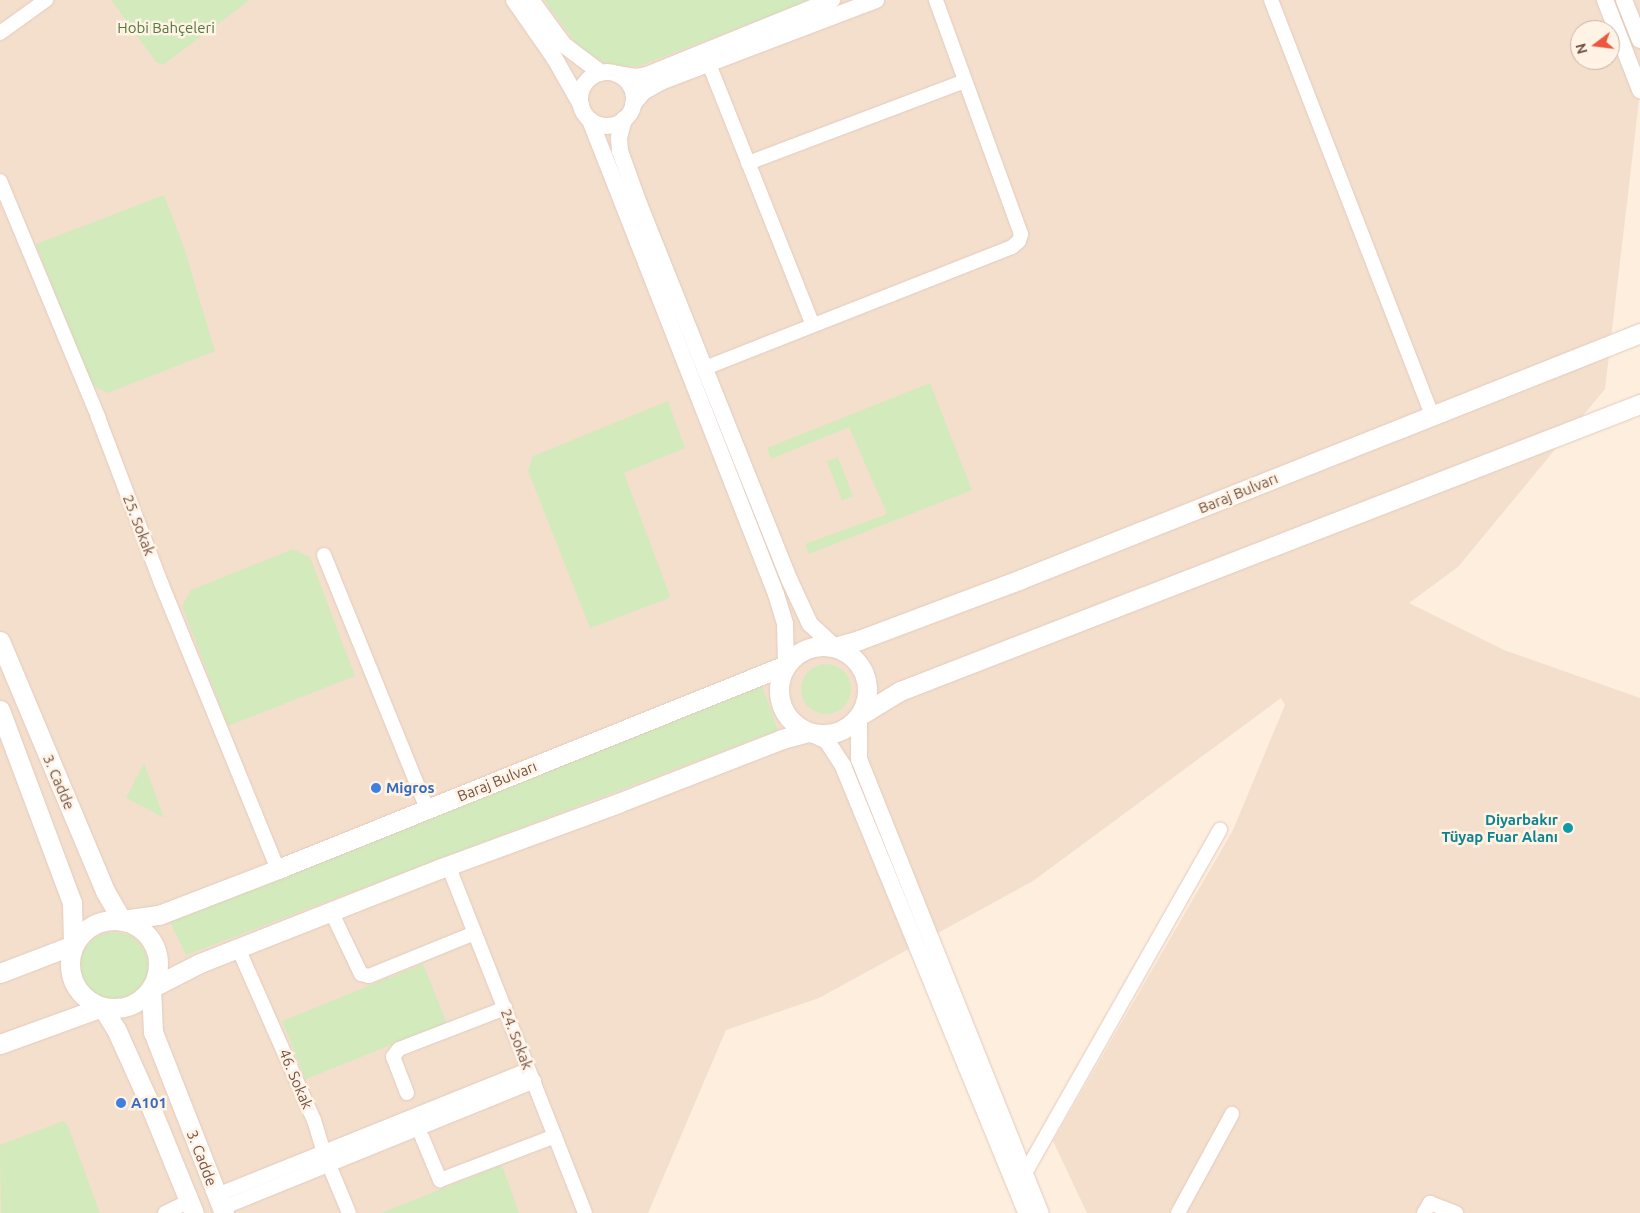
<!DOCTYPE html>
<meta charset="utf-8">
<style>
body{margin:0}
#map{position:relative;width:1640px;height:1213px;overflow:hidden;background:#fdeede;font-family:Ubuntu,sans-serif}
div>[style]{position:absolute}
.residential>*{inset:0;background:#f4dfcd}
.green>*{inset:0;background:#d3eabd;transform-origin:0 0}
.round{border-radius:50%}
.roads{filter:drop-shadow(0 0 1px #e3cbbd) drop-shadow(0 0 1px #e3cbbd)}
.minor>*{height:14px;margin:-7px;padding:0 7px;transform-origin:7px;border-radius:7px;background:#fff}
.tertiary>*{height:16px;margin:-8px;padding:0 8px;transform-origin:8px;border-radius:8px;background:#fff}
.tertiary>.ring{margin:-8px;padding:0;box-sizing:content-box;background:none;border:16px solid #fff;border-radius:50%}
.secondary>*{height:19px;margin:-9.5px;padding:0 9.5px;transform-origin:9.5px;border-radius:9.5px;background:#fff}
.secondary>.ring{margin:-9.5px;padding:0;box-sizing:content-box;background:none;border:19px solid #fff;border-radius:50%}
.dots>*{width:14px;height:14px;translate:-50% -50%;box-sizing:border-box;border:2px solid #fff3e5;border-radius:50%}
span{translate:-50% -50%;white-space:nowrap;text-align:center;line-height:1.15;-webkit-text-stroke:5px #fff3e5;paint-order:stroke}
.park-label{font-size:15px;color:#54793e}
.street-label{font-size:15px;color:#735246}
.shop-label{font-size:15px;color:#366cbe;font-weight:700}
.left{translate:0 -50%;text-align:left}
.culture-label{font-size:15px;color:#0d838f;font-weight:700}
.right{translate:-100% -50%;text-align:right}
.north{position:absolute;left:1570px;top:20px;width:50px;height:50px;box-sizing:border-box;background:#fff3e5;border:1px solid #c7b3a5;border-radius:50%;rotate:255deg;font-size:14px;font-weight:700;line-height:20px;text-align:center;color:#735246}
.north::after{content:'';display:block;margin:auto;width:18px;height:22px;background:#ec573e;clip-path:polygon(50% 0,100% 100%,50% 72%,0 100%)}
</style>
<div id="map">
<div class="residential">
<div style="clip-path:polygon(evenodd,0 0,1640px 0,1640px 92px,1605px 389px,1458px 567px,1409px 603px,1504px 650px,1640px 698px,1640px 1213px,1087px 1213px,1053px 1141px,1233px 830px,1285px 705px,1281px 698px,1033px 881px,819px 998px,726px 1030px,648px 1213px,0 1213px,0 0,1580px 30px,1610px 30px,1610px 60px,1580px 60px,1580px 30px)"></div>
</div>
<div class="green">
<div style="clip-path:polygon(111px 0,250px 0,163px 65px,156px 62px)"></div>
<div style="clip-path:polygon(544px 0,811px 0,639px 66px,610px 67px,578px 46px)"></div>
<div style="clip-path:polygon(164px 195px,184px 247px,215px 351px,108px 393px,90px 384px,36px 244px)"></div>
<div style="clip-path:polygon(930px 383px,972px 490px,809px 554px,805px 544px,887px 514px,849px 427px,771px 459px,767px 448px)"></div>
<div style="clip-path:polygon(668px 401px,685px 448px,624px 473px,670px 596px,667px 599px,590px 628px,528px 471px,533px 456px)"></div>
<div style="left:838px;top:457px;width:42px;height:12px;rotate:69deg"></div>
<div style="clip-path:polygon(293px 549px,310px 557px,355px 676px,228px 726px,182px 606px,191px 590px)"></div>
<div class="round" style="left:801px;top:664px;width:50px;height:50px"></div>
<div style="clip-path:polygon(762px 686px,778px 730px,186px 955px,169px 920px)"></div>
<div style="clip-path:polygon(144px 763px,164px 818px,126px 798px)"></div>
<div class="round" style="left:80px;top:932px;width:68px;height:68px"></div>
<div style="left:423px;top:964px;width:63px;height:152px;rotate:68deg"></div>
<div style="clip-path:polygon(63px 1121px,68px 1126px,100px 1213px,1px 1213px,0 1145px)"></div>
<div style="clip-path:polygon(502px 1165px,519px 1213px,381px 1213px)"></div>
</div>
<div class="roads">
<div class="minor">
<div style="left:1271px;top:0;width:446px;rotate:68.8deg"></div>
<div style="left:0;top:33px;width:57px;rotate:-35.7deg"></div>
<div style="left:709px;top:64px;width:281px;rotate:68.3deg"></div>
<div style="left:748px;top:163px;width:232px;rotate:-20.7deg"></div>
<div style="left:0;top:181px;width:256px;rotate:67.4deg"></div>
<div style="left:98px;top:417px;width:178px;rotate:69.2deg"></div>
<div style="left:161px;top:583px;width:309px;rotate:67.8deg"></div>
<div style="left:705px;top:368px;width:330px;rotate:-21.5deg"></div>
<div style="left:1012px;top:247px;width:9px;rotate:-41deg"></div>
<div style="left:1019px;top:241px;width:7px;rotate:-74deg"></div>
<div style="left:1021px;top:234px;width:249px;rotate:-110deg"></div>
<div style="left:324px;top:555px;width:274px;rotate:67.9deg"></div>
<div style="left:448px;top:865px;width:374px;rotate:68.5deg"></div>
<div style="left:331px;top:911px;width:70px;rotate:64.5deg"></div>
<div style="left:361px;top:974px;width:8px;rotate:14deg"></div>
<div style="left:369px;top:976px;width:114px;rotate:-22.1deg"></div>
<div style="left:238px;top:948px;width:188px;rotate:66.2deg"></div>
<div style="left:314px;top:1120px;width:34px;rotate:73deg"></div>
<div style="left:324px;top:1153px;width:65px;rotate:67.4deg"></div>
<div style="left:407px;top:1093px;width:39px;rotate:-111deg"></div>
<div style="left:393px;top:1057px;width:10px;rotate:-53deg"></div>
<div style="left:399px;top:1049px;width:114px;rotate:-21.1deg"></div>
<div style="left:422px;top:1137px;width:47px;rotate:67.3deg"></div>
<div style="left:440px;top:1180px;width:123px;rotate:-20.9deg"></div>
<div style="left:1025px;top:1173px;width:395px;rotate:-60.4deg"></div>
<div style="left:217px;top:1195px;width:335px;rotate:-21.9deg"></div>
<div style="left:222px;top:1208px;width:337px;rotate:-22.1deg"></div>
<div style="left:165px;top:1213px;width:28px;rotate:-26deg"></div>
<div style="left:1178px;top:1213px;width:113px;rotate:-61.4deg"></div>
<div style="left:1424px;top:1213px;width:12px;rotate:-59deg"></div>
<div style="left:1430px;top:1203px;width:28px;rotate:21deg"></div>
</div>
<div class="tertiary">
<div style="left:514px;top:0;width:72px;rotate:55.2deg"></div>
<div style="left:555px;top:59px;width:53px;rotate:60.5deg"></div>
<div style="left:531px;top:0;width:56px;rotate:53.7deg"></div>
<div style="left:564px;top:45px;width:46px;rotate:37.1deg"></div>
<div style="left:1605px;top:0;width:97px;rotate:68.7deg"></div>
<div style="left:1624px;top:0;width:43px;rotate:68.2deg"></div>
<div class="ring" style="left:580px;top:72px;width:38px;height:38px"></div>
<div style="left:617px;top:74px;width:19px;rotate:9deg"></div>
<div style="left:636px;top:77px;width:11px;rotate:-10deg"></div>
<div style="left:647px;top:75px;width:200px;rotate:-22.1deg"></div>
<div style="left:633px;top:104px;width:16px;rotate:-50deg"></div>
<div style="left:643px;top:92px;width:23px;rotate:-29deg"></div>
<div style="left:663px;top:81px;width:228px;rotate:-20.8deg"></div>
<div style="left:624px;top:119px;width:20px;rotate:105deg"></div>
<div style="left:619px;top:138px;width:13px;rotate:86deg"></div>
<div style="left:620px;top:151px;width:56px;rotate:70.3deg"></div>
<div style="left:639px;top:204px;width:404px;rotate:68.2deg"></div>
<div style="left:789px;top:579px;width:50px;rotate:65deg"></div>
<div style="left:810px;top:624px;width:34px;rotate:43deg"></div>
<div style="left:590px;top:120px;width:509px;rotate:68.57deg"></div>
<div style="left:776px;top:594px;width:31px;rotate:73deg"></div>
<div style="left:785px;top:624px;width:41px;rotate:88.6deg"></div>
<div style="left:859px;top:716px;width:43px;rotate:90deg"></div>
<div style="left:859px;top:759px;width:489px;rotate:68.2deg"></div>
<div style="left:808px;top:732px;width:21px;rotate:25deg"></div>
<div style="left:827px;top:741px;width:30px;rotate:57deg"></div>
<div style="left:843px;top:766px;width:483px;rotate:67.7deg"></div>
</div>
<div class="secondary">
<div style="left:0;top:641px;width:271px;rotate:67.2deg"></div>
<div style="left:105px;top:891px;width:34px;rotate:60deg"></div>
<div style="left:122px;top:920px;width:37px;rotate:-8deg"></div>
<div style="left:159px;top:915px;width:128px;rotate:-21.1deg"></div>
<div style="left:278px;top:869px;width:547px;rotate:-21.88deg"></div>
<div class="ring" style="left:779px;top:646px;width:69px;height:69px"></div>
<div style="left:835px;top:647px;width:25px;rotate:-16deg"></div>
<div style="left:859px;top:640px;width:173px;rotate:-20.6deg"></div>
<div style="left:1021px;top:579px;width:666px;rotate:-21.67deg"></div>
<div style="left:0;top:710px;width:206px;rotate:69.5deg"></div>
<div style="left:72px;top:903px;width:42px;rotate:88.6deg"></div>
<div style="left:73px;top:945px;width:78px;rotate:159deg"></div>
<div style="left:859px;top:716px;width:48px;rotate:-31.4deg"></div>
<div style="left:900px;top:691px;width:794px;rotate:-21.2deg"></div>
<div class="ring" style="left:70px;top:920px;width:69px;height:69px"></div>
<div style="left:0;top:1044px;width:109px;rotate:-19.9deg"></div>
<div style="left:102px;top:1007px;width:26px;rotate:58deg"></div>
<div style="left:116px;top:1029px;width:76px;rotate:65.8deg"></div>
<div style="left:147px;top:1098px;width:124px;rotate:67.8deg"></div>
<div style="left:224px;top:1213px;width:194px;rotate:-111.4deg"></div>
<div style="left:153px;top:1032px;width:44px;rotate:-92.6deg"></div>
<div style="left:151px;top:988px;width:55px;rotate:-27deg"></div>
<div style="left:200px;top:963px;width:257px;rotate:-21.5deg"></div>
<div style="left:439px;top:869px;width:191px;rotate:-20.2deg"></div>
<div style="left:618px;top:803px;width:176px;rotate:-21.3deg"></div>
<div style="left:782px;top:739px;width:27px;rotate:-15deg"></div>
</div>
</div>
<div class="dots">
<div style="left:376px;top:788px;background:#3f7fe0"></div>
<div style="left:1568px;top:828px;background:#0f9aa8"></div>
<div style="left:121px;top:1103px;background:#3f7fe0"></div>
</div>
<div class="park-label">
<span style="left:166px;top:28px">Hobi Bahçeleri</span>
</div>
<div class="street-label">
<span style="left:1238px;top:493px;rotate:-22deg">Baraj Bulvarı</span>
<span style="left:139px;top:525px;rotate:69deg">25. Sokak</span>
<span style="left:497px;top:781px;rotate:-22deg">Baraj Bulvarı</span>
<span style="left:59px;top:782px;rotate:67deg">3. Cadde</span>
<span style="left:517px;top:1039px;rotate:69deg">24. Sokak</span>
<span style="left:296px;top:1079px;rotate:67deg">46. Sokak</span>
<span style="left:202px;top:1158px;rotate:69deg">3. Cadde</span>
</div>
<div class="shop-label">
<span class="left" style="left:386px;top:788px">Migros</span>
<span class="left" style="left:131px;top:1103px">A101</span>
</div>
<div class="culture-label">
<span class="right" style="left:1558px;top:828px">Diyarbakır<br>Tüyap Fuar Alanı</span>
</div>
<div class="north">N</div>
</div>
